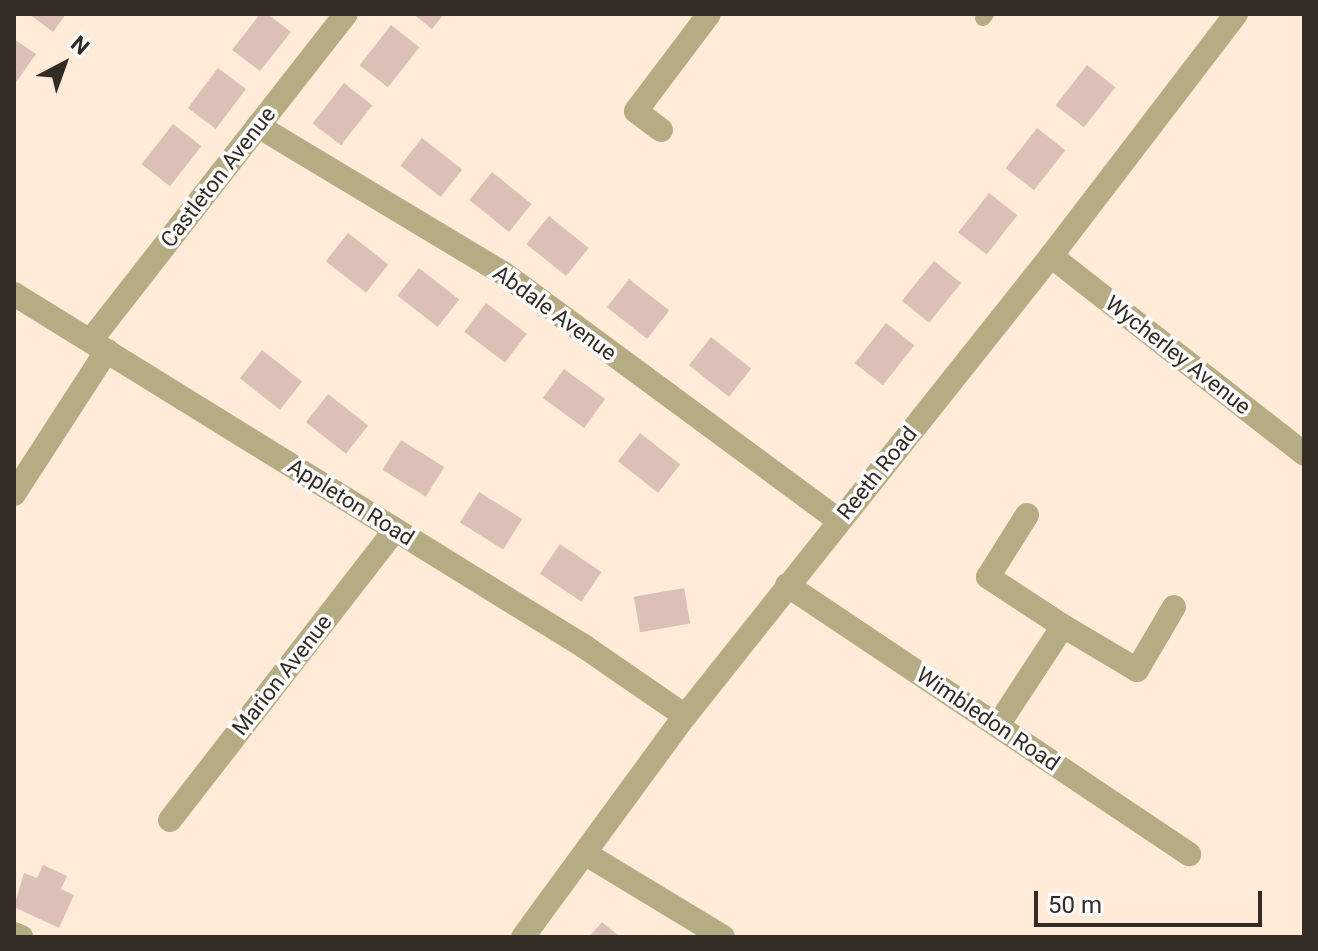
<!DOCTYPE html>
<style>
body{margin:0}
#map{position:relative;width:1318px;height:951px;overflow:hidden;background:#ffebd7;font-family:Roboto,sans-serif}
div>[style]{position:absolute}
.building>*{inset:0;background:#dcc0b8;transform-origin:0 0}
.lane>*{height:16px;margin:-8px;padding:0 8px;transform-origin:8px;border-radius:8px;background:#b5ac84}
.street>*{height:24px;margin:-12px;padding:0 12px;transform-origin:12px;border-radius:12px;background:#b5ac84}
span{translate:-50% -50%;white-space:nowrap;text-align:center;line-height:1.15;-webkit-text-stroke:7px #fcfcfc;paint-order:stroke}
.street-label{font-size:22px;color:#332c24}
.frame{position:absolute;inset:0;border:16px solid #332c24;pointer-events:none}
.north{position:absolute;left:24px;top:24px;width:80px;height:80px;-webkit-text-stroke:6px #fcfcfc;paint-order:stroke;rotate:41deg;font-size:22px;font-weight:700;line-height:32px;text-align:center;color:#332c24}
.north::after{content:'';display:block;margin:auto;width:28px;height:36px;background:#332c24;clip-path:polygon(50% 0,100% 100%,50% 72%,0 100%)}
.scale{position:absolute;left:1034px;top:891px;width:228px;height:36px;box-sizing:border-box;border:4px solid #332c24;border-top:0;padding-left:10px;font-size:24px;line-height:28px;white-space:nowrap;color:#332c24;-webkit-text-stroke:6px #fcfcfc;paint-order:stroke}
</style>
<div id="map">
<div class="building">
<div style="clip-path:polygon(29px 14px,66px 14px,53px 32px)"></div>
<div style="clip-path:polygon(260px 14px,268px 14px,291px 32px,260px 71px,232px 50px)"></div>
<div style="clip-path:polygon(413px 14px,444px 14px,432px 29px)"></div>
<div style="left:391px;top:25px;width:36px;height:51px;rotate:38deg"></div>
<div style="clip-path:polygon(14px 39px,36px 54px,14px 85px)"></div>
<div style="left:1087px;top:65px;width:36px;height:51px;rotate:38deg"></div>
<div style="left:218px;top:68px;width:35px;height:50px;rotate:37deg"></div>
<div style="left:344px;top:83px;width:36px;height:51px;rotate:38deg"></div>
<div style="left:173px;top:124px;width:36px;height:51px;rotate:38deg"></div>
<div style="left:1037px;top:128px;width:36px;height:51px;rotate:38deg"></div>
<div style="left:422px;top:138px;width:51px;height:35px;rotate:38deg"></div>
<div style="left:492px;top:172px;width:51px;height:36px;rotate:39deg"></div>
<div style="left:989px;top:193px;width:36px;height:50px;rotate:38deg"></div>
<div style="left:549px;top:216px;width:51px;height:36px;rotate:39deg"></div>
<div style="left:348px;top:233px;width:51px;height:36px;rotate:38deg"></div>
<div style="left:934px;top:261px;width:35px;height:51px;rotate:39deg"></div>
<div style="left:419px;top:268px;width:51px;height:35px;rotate:38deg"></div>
<div style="left:629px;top:279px;width:51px;height:36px;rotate:38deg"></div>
<div style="left:486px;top:303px;width:51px;height:36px;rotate:37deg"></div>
<div style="left:886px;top:323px;width:36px;height:51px;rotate:38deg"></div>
<div style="left:711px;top:337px;width:51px;height:36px;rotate:38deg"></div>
<div style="left:262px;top:350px;width:51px;height:36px;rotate:38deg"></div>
<div style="left:564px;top:369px;width:51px;height:36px;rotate:36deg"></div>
<div style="left:328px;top:394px;width:51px;height:36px;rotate:38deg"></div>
<div style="left:640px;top:433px;width:51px;height:36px;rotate:38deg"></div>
<div style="left:401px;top:440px;width:51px;height:35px;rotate:32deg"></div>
<div style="left:479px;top:492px;width:51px;height:36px;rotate:32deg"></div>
<div style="left:560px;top:544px;width:50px;height:36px;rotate:34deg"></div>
<div style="left:684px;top:588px;width:36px;height:51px;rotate:80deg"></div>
<div style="clip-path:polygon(43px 865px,67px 876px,61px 889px,74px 895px,59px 928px,14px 907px,24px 873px,37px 878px)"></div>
<div style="clip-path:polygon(602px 922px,620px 937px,589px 937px)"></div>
</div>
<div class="lane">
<div style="left:983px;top:18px;width:5px;rotate:-53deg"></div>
</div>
<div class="street">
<div style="left:258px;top:126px;width:286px;rotate:31deg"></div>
<div style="left:503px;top:273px;width:418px;rotate:36.4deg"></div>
<div style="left:661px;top:130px;width:31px;rotate:-143deg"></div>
<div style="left:636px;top:111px;width:121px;rotate:-53deg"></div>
<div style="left:1051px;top:256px;width:321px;rotate:38deg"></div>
<div style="left:14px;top:294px;width:671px;rotate:31.72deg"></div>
<div style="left:585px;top:647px;width:121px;rotate:34.6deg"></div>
<div style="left:91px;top:340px;width:414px;rotate:-52deg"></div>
<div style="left:14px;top:494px;width:171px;rotate:-57.1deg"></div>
<div style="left:1027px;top:515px;width:73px;rotate:122.2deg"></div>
<div style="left:988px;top:577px;width:90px;rotate:33.2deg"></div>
<div style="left:1063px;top:626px;width:86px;rotate:30.7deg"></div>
<div style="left:1137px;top:670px;width:73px;rotate:-59.6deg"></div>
<div style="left:787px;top:585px;width:484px;rotate:33.8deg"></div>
<div style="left:998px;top:725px;width:118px;rotate:-56.7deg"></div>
<div style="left:170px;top:820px;width:367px;rotate:-52.2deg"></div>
<div style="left:586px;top:854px;width:160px;rotate:31.2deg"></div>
<div style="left:14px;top:934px;width:8px;rotate:23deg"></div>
<div style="left:523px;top:937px;width:274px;rotate:-53.8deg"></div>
<div style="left:685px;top:716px;width:588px;rotate:-51.49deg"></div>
<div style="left:1051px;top:256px;width:305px;rotate:-52.6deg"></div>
</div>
<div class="street-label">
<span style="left:218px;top:177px;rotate:-52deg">Castleton Avenue</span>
<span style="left:555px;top:313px;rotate:36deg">Abdale Avenue</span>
<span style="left:1178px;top:355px;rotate:38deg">Wycherley Avenue</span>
<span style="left:877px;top:473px;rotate:-51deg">Reeth Road</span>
<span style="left:351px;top:502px;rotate:32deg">Appleton Road</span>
<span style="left:282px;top:675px;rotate:-52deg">Marion Avenue</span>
<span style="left:988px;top:719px;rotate:34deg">Wimbledon Road</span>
</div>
<div class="frame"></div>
<div class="north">N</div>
<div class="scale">50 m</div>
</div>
